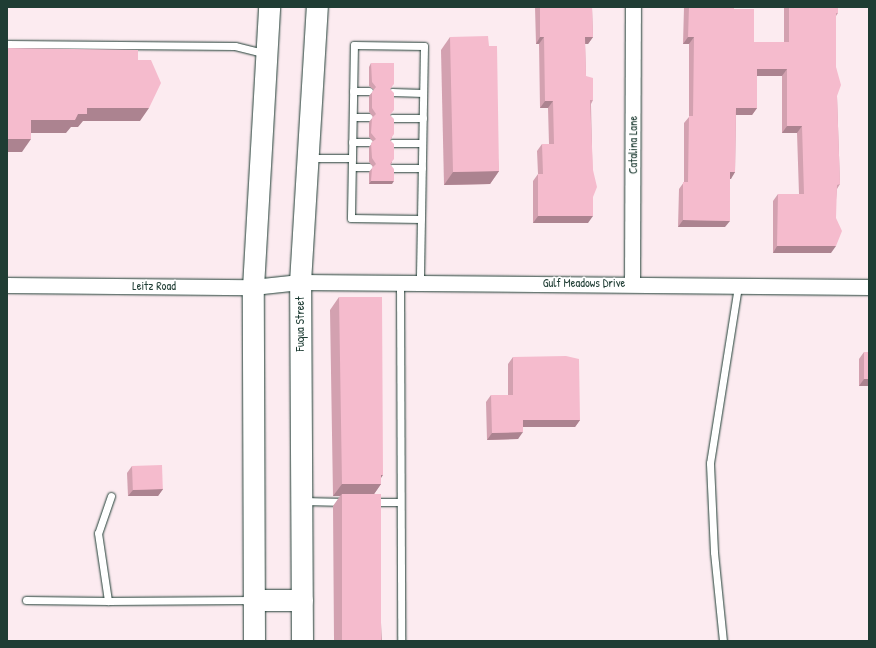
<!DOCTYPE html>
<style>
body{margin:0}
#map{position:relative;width:876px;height:648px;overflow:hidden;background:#fcebf0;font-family:"Patrick Hand",sans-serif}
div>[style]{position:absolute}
.roads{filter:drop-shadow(0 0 1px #1f3d34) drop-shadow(0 0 1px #1f3d34)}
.lane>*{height:7px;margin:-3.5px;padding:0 3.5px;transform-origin:3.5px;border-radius:3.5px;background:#fff}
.street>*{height:15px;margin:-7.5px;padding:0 7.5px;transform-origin:7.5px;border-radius:7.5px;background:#fff}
.secondary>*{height:21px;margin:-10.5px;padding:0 10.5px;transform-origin:10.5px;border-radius:10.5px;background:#fff}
.wall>*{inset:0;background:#d3a1b0}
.shaded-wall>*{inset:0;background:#ac8390}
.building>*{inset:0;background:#f5bbcd;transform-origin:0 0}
span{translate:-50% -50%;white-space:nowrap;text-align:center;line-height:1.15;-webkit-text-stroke:3px #fff;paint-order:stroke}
.street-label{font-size:12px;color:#1f3d34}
.frame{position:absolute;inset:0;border:8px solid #1f3d34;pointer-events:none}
</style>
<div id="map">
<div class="roads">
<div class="lane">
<div style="left:7px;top:44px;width:228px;rotate:0.5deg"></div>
<div style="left:235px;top:46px;width:30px;rotate:14deg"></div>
<div style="left:353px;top:91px;width:16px"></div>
<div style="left:392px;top:92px;width:31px;rotate:2deg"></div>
<div style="left:353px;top:117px;width:16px"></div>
<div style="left:392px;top:118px;width:31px"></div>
<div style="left:352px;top:142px;width:17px"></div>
<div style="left:392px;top:143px;width:30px"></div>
<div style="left:310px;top:158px;width:42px"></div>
<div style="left:352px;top:158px;width:113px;rotate:-89deg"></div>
<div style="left:354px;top:45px;width:70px;rotate:0.8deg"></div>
<div style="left:424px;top:46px;width:237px;rotate:91deg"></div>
<div style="left:352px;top:158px;width:60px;rotate:91deg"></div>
<div style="left:351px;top:218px;width:70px;rotate:0.8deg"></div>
<div style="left:352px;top:167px;width:17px"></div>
<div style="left:392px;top:168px;width:30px"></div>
<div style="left:400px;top:283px;width:358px;rotate:89.8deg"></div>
<div style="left:111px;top:496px;width:39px;rotate:109deg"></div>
<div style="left:98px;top:533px;width:69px;rotate:81.6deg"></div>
<div style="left:108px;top:601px;width:143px;rotate:-0.4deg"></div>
<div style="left:303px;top:501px;width:43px;rotate:1.3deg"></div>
<div style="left:373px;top:502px;width:27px"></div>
<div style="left:26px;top:600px;width:82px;rotate:0.7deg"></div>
<div style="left:723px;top:641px;width:89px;rotate:-95.8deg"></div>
<div style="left:714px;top:552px;width:89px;rotate:-92.6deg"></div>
<div style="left:710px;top:463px;width:179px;rotate:-81deg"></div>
</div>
<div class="street">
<div style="left:632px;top:283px;width:276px;rotate:-89.8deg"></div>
<div style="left:7px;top:285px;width:246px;rotate:0.5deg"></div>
<div style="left:253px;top:287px;width:47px;rotate:-6.1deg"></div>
<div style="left:300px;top:282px;width:120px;rotate:0.5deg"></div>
<div style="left:420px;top:283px;width:449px;rotate:0.5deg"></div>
</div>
<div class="secondary">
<div style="left:253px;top:600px;width:49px"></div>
<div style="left:254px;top:641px;width:354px;rotate:-90.2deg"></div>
<div style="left:253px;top:287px;width:280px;rotate:-86.7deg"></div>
<div style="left:302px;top:641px;width:359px;rotate:-90.3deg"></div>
<div style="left:300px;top:282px;width:276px;rotate:-86.5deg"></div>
</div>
</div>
<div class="wall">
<div style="clip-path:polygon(535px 7px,592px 7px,593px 37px,588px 44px,585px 44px,586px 76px,593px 100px,591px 104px,593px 197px,588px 223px,533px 223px,533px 181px,538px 174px,537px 151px,542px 144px,549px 144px,548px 108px,540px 108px,539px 44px,536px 44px)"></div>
<div style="clip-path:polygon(684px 7px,734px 7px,734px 9px,754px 42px,784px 42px,784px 7px,838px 7px,838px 13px,836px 16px,836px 67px,840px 184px,837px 189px,831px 253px,773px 253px,773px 201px,778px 194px,799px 194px,797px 133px,782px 133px,782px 76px,757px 76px,757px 108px,752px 115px,736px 115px,735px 172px,730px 179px,725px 227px,678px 227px,679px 189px,684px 182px,684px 123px,689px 117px,689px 44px,683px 44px)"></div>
<div style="clip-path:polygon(450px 37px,489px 46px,499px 171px,490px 184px,444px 185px,441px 50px)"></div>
<div style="clip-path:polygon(371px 63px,392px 87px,390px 89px,390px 115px,392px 138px,390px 140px,392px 163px,390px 165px,392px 184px,369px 184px,369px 172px,373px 167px,369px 162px,369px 147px,373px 142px,369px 137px,369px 122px,373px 117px,369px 112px,369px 96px,374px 90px,369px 86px,369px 67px)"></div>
<div style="clip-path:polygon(339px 297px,381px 478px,381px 484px,374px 494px,382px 641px,334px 641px,333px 506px,340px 496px,333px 496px,330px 310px)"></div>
<div style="clip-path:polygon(864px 352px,869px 352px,869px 386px,859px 386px,859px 359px)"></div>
<div style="clip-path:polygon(513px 357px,580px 420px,575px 427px,523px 427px,518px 439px,487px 440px,486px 402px,491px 395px,508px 395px,508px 364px)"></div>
<div style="clip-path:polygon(132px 466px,163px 489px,158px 496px,128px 496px,127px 473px)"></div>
</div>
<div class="shaded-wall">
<div style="clip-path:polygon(540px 37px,544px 37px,539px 44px,536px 44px)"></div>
<div style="clip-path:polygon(585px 37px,593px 37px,588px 44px,580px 44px)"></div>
<div style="clip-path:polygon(688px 37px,694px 37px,689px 44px,683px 44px)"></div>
<div style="clip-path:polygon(757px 69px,787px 69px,782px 76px,752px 76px)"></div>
<div style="clip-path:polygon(545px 101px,553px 101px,548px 108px,540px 108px)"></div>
<div style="clip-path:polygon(87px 108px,149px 108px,140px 121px,83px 121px,78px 127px,71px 127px,66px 133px,22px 133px,31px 120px,78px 114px)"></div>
<div style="clip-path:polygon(736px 108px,757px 108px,752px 115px,731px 115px)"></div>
<div style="clip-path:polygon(787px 126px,802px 126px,797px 133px,782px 133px)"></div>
<div style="clip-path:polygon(7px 139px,31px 139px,22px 152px,7px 152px)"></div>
<div style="clip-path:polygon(499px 171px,490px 184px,444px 185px,453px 172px)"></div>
<div style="clip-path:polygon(730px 172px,735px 172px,731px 179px,726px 179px)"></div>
<div style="clip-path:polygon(371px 181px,394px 181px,392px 184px,369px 184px)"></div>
<div style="clip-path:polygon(538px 216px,593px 216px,588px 223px,533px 223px)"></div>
<div style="clip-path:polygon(683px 220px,730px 221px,725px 227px,678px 227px)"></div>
<div style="clip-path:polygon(777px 246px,836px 246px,831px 253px,773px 253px)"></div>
<div style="clip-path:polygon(864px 379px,869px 379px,869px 386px,859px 386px)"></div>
<div style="clip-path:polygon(523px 420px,580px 420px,575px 427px,518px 427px)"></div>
<div style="clip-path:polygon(523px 432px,518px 439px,487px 440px,492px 433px)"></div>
<div style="clip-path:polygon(381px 475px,383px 475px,377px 484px,381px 484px,372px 497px,342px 494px,340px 496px,333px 496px,342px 484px)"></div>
<div style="clip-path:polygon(163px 489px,158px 496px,128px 496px,133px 490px)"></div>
</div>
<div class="building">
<div style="clip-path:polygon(540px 7px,592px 7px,593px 37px,585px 37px,586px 76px,593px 78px,593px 100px,590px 100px,593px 170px,597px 187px,593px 197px,593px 216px,538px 216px,538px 174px,543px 174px,542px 144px,554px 144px,553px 101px,545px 101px,544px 37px,540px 37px)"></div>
<div style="clip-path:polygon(689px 7px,734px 7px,734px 9px,754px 9px,754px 42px,789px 42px,789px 7px,838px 7px,838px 13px,836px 13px,836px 67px,841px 85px,837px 96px,840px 184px,837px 185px,836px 218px,842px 231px,836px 246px,777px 246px,778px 194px,804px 194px,802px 126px,787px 126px,787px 69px,757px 69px,757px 108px,736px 108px,735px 172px,730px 172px,730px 221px,683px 220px,683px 182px,688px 182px,689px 116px,693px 116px,694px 37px,688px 37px)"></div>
<div style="clip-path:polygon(488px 36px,489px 46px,497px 46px,499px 171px,453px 172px,450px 37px)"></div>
<div style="clip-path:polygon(7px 48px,138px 50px,138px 60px,151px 60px,161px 83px,149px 108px,87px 108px,87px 114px,78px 114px,75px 120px,31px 120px,31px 139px,7px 139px)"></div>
<div style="clip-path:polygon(371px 63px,394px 63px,394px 84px,390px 89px,394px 93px,394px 110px,390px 115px,394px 119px,394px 134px,390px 140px,394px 144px,394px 159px,390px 164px,394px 169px,394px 181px,371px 181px,372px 168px,376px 164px,372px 158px,371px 143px,376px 139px,371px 133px,372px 118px,376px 114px,372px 108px,372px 92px,376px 87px,372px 82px)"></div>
<div style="clip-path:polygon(339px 297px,382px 297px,383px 475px,381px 475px,381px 484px,342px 484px)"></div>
<div style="left:864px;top:352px;width:5px;height:27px"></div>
<div style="clip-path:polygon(566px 356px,579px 359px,580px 420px,523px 420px,523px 432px,492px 433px,491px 395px,513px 395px,513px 357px)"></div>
<div style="left:162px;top:465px;width:24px;height:30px;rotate:88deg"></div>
<div style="left:342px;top:494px;width:39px;height:147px"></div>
</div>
<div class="street-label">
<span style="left:633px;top:145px;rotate:-90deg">Catalina Lane</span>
<span style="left:584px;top:283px">Gulf Meadows Drive</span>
<span style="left:154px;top:286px">Leitz Road</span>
<span style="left:300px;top:324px;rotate:-90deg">Fuqua Street</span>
</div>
<div class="frame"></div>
</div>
